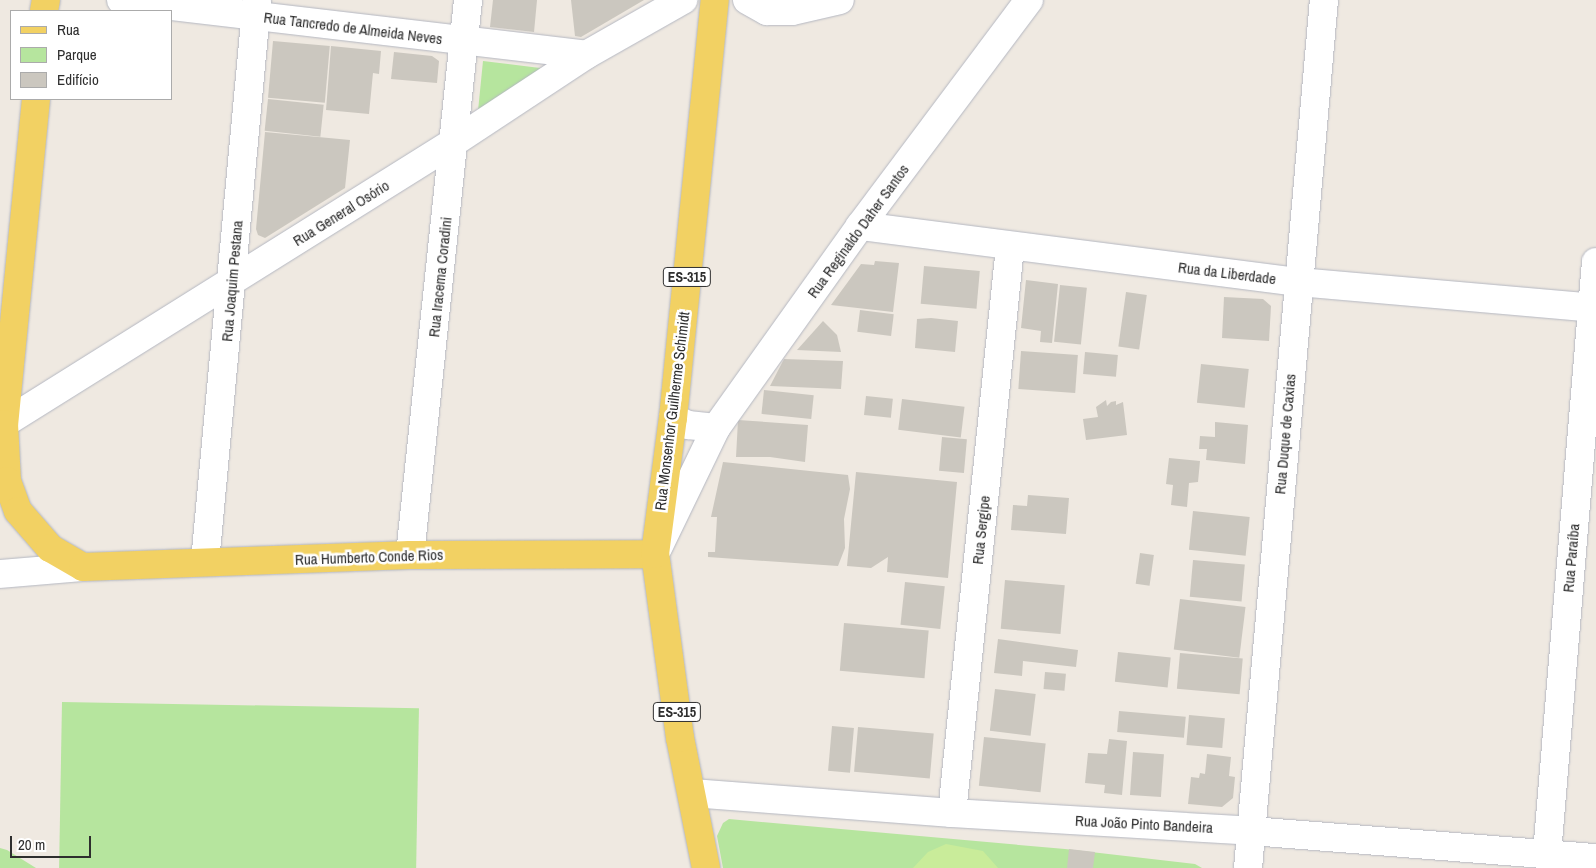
<!DOCTYPE html>
<meta charset="utf-8">
<style>
body{margin:0}
#map{position:relative;width:1596px;height:868px;overflow:hidden;background:#efe9e1;font-family:"Archivo Narrow",sans-serif}
div>[style]{position:absolute}
.green>*{inset:0;background:#b6e59e;transform-origin:0 0}
.pitch>*{inset:0;background:#c9ec9a}
.building>*{inset:0;background:#cbc7bf;transform-origin:0 0}
.roads{filter:drop-shadow(0 0 1px #b4b7c1) drop-shadow(0 0 1px #b4b7c1)}
.minor>*{height:28px;margin:-14px;padding:0 14px;transform-origin:14px;border-radius:14px;background:#fff}
.major>*{height:28px;margin:-14px;padding:0 14px;transform-origin:14px;border-radius:14px;background:#f2d163}
span{translate:-50% -50%;white-space:nowrap;text-align:center;line-height:1.15;-webkit-text-stroke:5px #fff;paint-order:stroke}
.shield-label span{padding:1px 4px;background:#fff;border:1px solid;border-radius:4px;-webkit-text-stroke-width:0}
.shield-label{font-size:14px;color:#2e2e2e;font-weight:700}
.street-label{font-size:15px;color:#2e2e2e}
.legend{position:absolute;left:10px;top:10px;width:162px;height:90px;box-sizing:border-box;background:#fff;border:1px solid #ababab;margin:0;padding:6px 9px;list-style:none;font-size:15px;color:#2e2e2e}
.legend li{display:flex;align-items:center;gap:10px;height:25px}
.legend b{width:25px;border:1px solid #ababab}
.scale{position:absolute;left:10px;top:836px;width:81px;height:22px;box-sizing:border-box;border:2px solid #2e2e2e;border-top:0;padding-left:6px;font-size:15px;line-height:18px;white-space:nowrap;color:#2e2e2e;-webkit-text-stroke:4px #fff;paint-order:stroke}
</style>
<div id="map">
<div class="green">
<div style="clip-path:polygon(483px 61px,540px 68px,541px 69px,478px 111px)"></div>
<div style="left:62px;top:702px;width:357px;height:167px;rotate:1deg"></div>
<div style="clip-path:polygon(729px 819px,1065px 849px,1195px 864px,1202px 868px,723px 868px,717px 836px,723px 823px)"></div>
<div style="clip-path:polygon(0 848px,7px 850px,36px 868px,0 868px)"></div>
</div>
<div class="pitch">
<div style="clip-path:polygon(946px 844px,983px 851px,998px 868px,913px 868px,928px 852px)"></div>
</div>
<div class="building">
<div style="clip-path:polygon(493px 0,537px 0,534px 32px,490px 27px)"></div>
<div style="clip-path:polygon(571px 0,644px 0,581px 37px,575px 36px)"></div>
<div style="left:273px;top:41px;width:57px;height:57px;rotate:5deg"></div>
<div style="clip-path:polygon(331px 46px,381px 51px,379px 74px,373px 73px,369px 114px,326px 110px)"></div>
<div style="clip-path:polygon(394px 52px,432px 56px,439px 61px,437px 83px,391px 79px)"></div>
<div style="left:268px;top:99px;width:56px;height:32px;rotate:6deg"></div>
<div style="clip-path:polygon(265px 132px,350px 140px,345px 188px,265px 238px,258px 235px,256px 229px)"></div>
<div style="clip-path:polygon(875px 261px,899px 263px,893px 312px,831px 305px,861px 264px,874px 265px)"></div>
<div style="left:924px;top:266px;width:56px;height:38px;rotate:5deg"></div>
<div style="clip-path:polygon(1026px 280px,1058px 284px,1052px 343px,1040px 342px,1041px 331px,1021px 328px)"></div>
<div style="left:1060px;top:285px;width:27px;height:57px;rotate:6deg"></div>
<div style="left:1126px;top:292px;width:21px;height:55px;rotate:8deg"></div>
<div style="clip-path:polygon(1224px 297px,1263px 299px,1271px 306px,1269px 341px,1222px 338px)"></div>
<div style="left:860px;top:310px;width:34px;height:22px;rotate:7deg"></div>
<div style="clip-path:polygon(931px 318px,958px 321px,955px 352px,915px 348px,917px 319px)"></div>
<div style="clip-path:polygon(823px 321px,837px 335px,841px 352px,797px 350px)"></div>
<div style="left:1021px;top:351px;width:57px;height:38px;rotate:4deg"></div>
<div style="left:1085px;top:352px;width:33px;height:22px;rotate:5deg"></div>
<div style="clip-path:polygon(784px 359px,843px 361px,841px 389px,770px 386px)"></div>
<div style="left:1201px;top:364px;width:48px;height:39px;rotate:6deg"></div>
<div style="left:764px;top:390px;width:50px;height:24px;rotate:6deg"></div>
<div style="left:866px;top:396px;width:27px;height:19px;rotate:6deg"></div>
<div style="left:902px;top:399px;width:63px;height:31px;rotate:7deg"></div>
<div style="clip-path:polygon(1106px 400px,1107px 406px,1111px 402px,1116px 401px,1116px 405px,1123px 402px,1127px 435px,1086px 440px,1083px 419px,1098px 417px,1096px 407px)"></div>
<div style="clip-path:polygon(738px 420px,808px 425px,805px 462px,770px 457px,736px 457px)"></div>
<div style="clip-path:polygon(1215px 422px,1248px 425px,1245px 464px,1206px 460px,1207px 449px,1199px 449px,1200px 436px,1215px 437px)"></div>
<div style="left:942px;top:437px;width:25px;height:34px;rotate:5deg"></div>
<div style="clip-path:polygon(1169px 458px,1200px 461px,1198px 482px,1189px 483px,1187px 507px,1171px 505px,1173px 485px,1166px 484px)"></div>
<div style="clip-path:polygon(723px 462px,848px 475px,850px 489px,844px 519px,845px 548px,838px 566px,708px 557px,708px 552px,715px 552px,717px 517px,711px 517px)"></div>
<div style="clip-path:polygon(856px 472px,957px 482px,948px 578px,887px 572px,888px 557px,871px 568px,847px 566px)"></div>
<div style="clip-path:polygon(1028px 495px,1069px 498px,1066px 534px,1011px 530px,1013px 505px,1027px 506px)"></div>
<div style="left:1193px;top:511px;width:57px;height:39px;rotate:6deg"></div>
<div style="left:1140px;top:553px;width:14px;height:31px;rotate:8deg"></div>
<div style="left:1193px;top:560px;width:52px;height:37px;rotate:5deg"></div>
<div style="left:1005px;top:580px;width:60px;height:49px;rotate:5deg"></div>
<div style="left:905px;top:582px;width:40px;height:43px;rotate:6deg"></div>
<div style="left:1180px;top:599px;width:66px;height:51px;rotate:7deg"></div>
<div style="left:844px;top:623px;width:85px;height:48px;rotate:5deg"></div>
<div style="clip-path:polygon(998px 639px,1078px 650px,1076px 667px,1023px 661px,1022px 676px,994px 673px)"></div>
<div style="left:1118px;top:652px;width:53px;height:30px;rotate:6deg"></div>
<div style="left:1180px;top:653px;width:63px;height:36px;rotate:5deg"></div>
<div style="left:1045px;top:672px;width:21px;height:17px;rotate:5deg"></div>
<div style="left:995px;top:689px;width:41px;height:42px;rotate:7deg"></div>
<div style="left:1119px;top:711px;width:67px;height:21px;rotate:5deg"></div>
<div style="left:1189px;top:715px;width:36px;height:30px;rotate:5deg"></div>
<div style="left:832px;top:726px;width:22px;height:45px;rotate:5deg"></div>
<div style="left:858px;top:727px;width:76px;height:45px;rotate:5deg"></div>
<div style="left:984px;top:737px;width:62px;height:49px;rotate:6deg"></div>
<div style="clip-path:polygon(1109px 739px,1127px 741px,1122px 795px,1104px 793px,1105px 785px,1085px 783px,1088px 753px,1107px 754px)"></div>
<div style="left:1133px;top:752px;width:31px;height:43px;rotate:4deg"></div>
<div style="clip-path:polygon(1207px 754px,1231px 757px,1229px 776px,1235px 777px,1233px 798px,1222px 807px,1188px 804px,1191px 777px,1199px 778px,1200px 773px,1205px 774px)"></div>
<div style="clip-path:polygon(1069px 849px,1095px 852px,1093px 868px,1067px 868px)"></div>
</div>
<div class="roads">
<div class="minor">
<div style="left:121px;top:0;width:468px;rotate:6.7deg"></div>
<div style="left:747px;top:0;width:23px;rotate:29deg"></div>
<div style="left:767px;top:11px;width:25px"></div>
<div style="left:792px;top:11px;width:49px;rotate:-12.9deg"></div>
<div style="left:860px;top:226px;width:442px;rotate:7.3deg"></div>
<div style="left:1298px;top:282px;width:299px;rotate:5deg"></div>
<div style="left:673px;top:418px;width:17px;rotate:25deg"></div>
<div style="left:688px;top:425px;width:28px;rotate:6deg"></div>
<div style="left:0;top:426px;width:536px;rotate:-32.03deg"></div>
<div style="left:454px;top:142px;width:158px;rotate:-33.4deg"></div>
<div style="left:586px;top:55px;width:112px;rotate:-29.6deg"></div>
<div style="left:658px;top:548px;width:133px;rotate:-64.2deg"></div>
<div style="left:716px;top:428px;width:248px;rotate:-54.5deg"></div>
<div style="left:860px;top:226px;width:282px;rotate:-53.2deg"></div>
<div style="left:410px;top:555px;width:558px;rotate:-84.03deg"></div>
<div style="left:205px;top:562px;width:564px;rotate:-84.71deg"></div>
<div style="left:0;top:574px;width:83px;rotate:-4.8deg"></div>
<div style="left:692px;top:793px;width:261px;rotate:4.4deg"></div>
<div style="left:952px;top:813px;width:300px;rotate:3.4deg"></div>
<div style="left:1251px;top:831px;width:346px;rotate:4.5deg"></div>
<div style="left:952px;top:813px;width:569px;rotate:-84.15deg"></div>
<div style="left:1547px;top:854px;width:594px;rotate:-85.27deg"></div>
<div style="left:1248px;top:868px;width:871px;rotate:-85deg"></div>
</div>
<div class="major">
<div style="left:44px;top:11px;width:11px;rotate:-80deg"></div>
<div style="left:36px;top:99px;width:327px;rotate:95.6deg"></div>
<div style="left:4px;top:424px;width:57px;rotate:87deg"></div>
<div style="left:7px;top:481px;width:32px;rotate:70deg"></div>
<div style="left:18px;top:511px;width:49px;rotate:49.1deg"></div>
<div style="left:50px;top:548px;width:38px;rotate:30deg"></div>
<div style="left:83px;top:567px;width:327px;rotate:-2.1deg"></div>
<div style="left:410px;top:555px;width:245px;rotate:-0.2deg"></div>
<div style="left:706px;top:868px;width:133px;rotate:-101.3deg"></div>
<div style="left:680px;top:738px;width:186px;rotate:-97.7deg"></div>
<div style="left:655px;top:554px;width:137px;rotate:-82.5deg"></div>
<div style="left:673px;top:418px;width:420px;rotate:-84.3deg"></div>
</div>
</div>
<div class="shield-label">
<span style="left:687px;top:277px">ES-315</span>
<span style="left:677px;top:712px">ES-315</span>
</div>
<div class="street-label">
<span style="left:353px;top:28px;rotate:7deg">Rua Tancredo de Almeida Neves</span>
<span style="left:341px;top:213px;rotate:-32deg">Rua General Osório</span>
<span style="left:858px;top:231px;rotate:-54deg">Rua Reginaldo Daher Santos</span>
<span style="left:1227px;top:273px;rotate:7deg">Rua da Liberdade</span>
<span style="left:440px;top:277px;rotate:-84deg">Rua Iracema Coradini</span>
<span style="left:232px;top:281px;rotate:-85deg">Rua Joaquim Pestana</span>
<span style="left:672px;top:411px;rotate:-83deg">Rua Monsenhor Guilherme Schimidt</span>
<span style="left:1285px;top:434px;rotate:-85deg">Rua Duque de Caxias</span>
<span style="left:981px;top:530px;rotate:-84deg">Rua Sergipe</span>
<span style="left:369px;top:557px;rotate:-2deg">Rua Humberto Conde Rios</span>
<span style="left:1571px;top:558px;rotate:-85deg">Rua Paraíba</span>
<span style="left:1144px;top:824px;rotate:3deg">Rua João Pinto Bandeira</span>
</div>
<ul class="legend">
<li><b style="height:6px;background:#f2d163"></b>Rua</li>
<li><b style="height:14px;background:#b6e59e"></b>Parque</li>
<li><b style="height:14px;background:#cbc7bf"></b>Edifício</li>
</ul>
<div class="scale">20 m</div>
</div>
